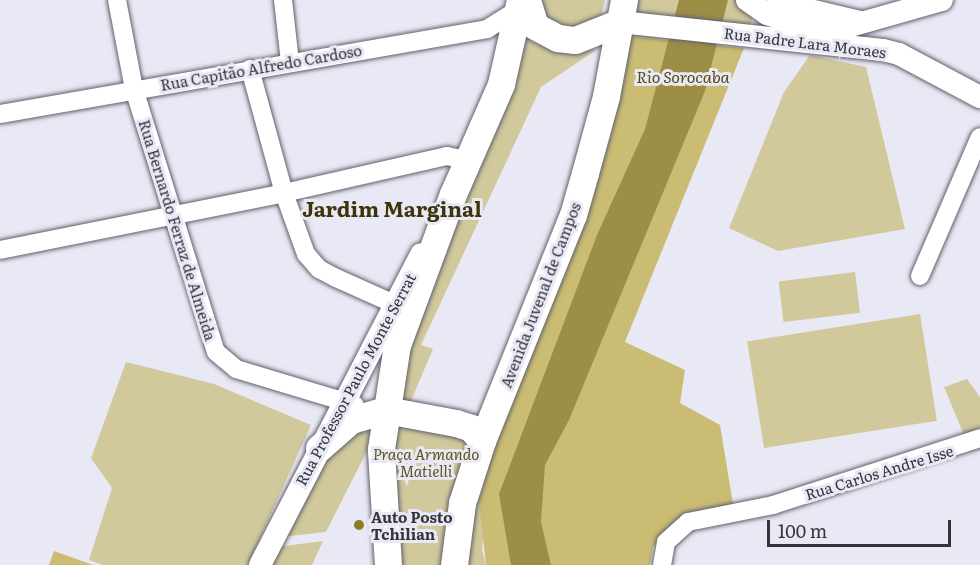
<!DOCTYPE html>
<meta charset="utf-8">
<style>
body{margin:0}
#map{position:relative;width:980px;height:565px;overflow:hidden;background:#e8e9f5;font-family:Literata,serif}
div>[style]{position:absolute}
.green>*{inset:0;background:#d1c89b;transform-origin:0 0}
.forest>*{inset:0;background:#cbbc73}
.water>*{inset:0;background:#9d8e46}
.roads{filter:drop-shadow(0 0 2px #60616c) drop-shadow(0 0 2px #60616c)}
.minor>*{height:18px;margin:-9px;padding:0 9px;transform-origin:9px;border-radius:9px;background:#fff}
.major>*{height:22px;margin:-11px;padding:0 11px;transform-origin:11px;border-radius:11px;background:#fff}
.highway>*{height:27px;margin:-13.5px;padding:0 13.5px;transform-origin:13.5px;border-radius:13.5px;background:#fff}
.dots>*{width:16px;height:16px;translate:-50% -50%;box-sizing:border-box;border:3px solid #e8e9f5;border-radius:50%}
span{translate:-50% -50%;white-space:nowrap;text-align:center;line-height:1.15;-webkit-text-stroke:6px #e8e9f5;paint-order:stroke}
.street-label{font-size:15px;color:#343439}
.park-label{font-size:15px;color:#5f541d;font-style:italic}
.poi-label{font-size:15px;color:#343439;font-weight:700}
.left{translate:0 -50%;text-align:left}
.water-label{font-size:16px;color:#564b12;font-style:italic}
.district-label{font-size:21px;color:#3d350a;font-weight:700}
.scale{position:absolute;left:767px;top:520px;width:184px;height:27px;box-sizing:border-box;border:3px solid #343439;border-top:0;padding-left:8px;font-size:18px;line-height:21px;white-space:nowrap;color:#343439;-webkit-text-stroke:4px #e8e9f5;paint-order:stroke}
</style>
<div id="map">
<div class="green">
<div style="clip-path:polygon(536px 0,605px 0,601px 17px,572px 32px,545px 21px)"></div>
<div style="clip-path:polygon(636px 0,757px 0,746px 43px,737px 46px,628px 36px)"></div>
<div style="clip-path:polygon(523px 29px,531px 41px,559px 53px,596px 50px,541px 87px,421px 345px,433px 349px,410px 403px,401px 400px,399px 359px)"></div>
<div style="clip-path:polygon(810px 55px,866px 67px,905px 229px,778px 251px,729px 228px,784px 92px)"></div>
<div style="left:855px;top:272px;width:41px;height:77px;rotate:83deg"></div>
<div style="left:920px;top:314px;width:108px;height:175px;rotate:81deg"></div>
<div style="clip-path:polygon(126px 362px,214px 384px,311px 425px,248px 565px,103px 565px,89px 560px,112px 488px,91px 458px)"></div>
<div style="clip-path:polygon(967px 379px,980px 397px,980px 428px,964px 435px,944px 387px)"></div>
<div style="clip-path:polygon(393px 424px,469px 436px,446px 565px,398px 565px)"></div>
<div style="clip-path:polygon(373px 425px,370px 445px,326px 532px,281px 537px,332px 441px)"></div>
<div style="clip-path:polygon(495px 434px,482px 549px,486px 565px,461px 565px,463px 547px)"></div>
<div style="clip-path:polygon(323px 541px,312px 565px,268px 565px,277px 547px)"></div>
</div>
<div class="forest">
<div style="clip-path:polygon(628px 36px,744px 48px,625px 342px,685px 370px,680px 403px,720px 425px,733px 504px,683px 516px,653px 547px,650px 565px,486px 565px,479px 502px,495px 434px)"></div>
<div style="clip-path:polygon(54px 551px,93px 565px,49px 565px)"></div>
</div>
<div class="water">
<div style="clip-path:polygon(679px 0,728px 0,705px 91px,569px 420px,545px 465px,541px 522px,551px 565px,511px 565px,499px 494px,597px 235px,645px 129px)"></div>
</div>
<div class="roads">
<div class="minor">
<div style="left:117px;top:0;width:91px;rotate:79.2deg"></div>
<div style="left:134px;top:89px;width:275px;rotate:72.7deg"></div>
<div style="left:216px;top:352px;width:26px;rotate:40deg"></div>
<div style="left:236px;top:369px;width:124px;rotate:16.8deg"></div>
<div style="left:283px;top:0;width:62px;rotate:83.6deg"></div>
<div style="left:776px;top:0;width:90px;rotate:13.4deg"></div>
<div style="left:250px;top:69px;width:129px;rotate:74.7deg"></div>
<div style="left:284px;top:193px;width:65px;rotate:70.2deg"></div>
<div style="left:306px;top:254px;width:20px;rotate:49deg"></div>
<div style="left:319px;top:269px;width:19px;rotate:28deg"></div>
<div style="left:336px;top:278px;width:64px;rotate:24.1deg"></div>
<div style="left:0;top:114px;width:494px;rotate:-9.9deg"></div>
<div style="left:487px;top:29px;width:36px;rotate:-32deg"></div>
<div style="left:0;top:250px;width:290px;rotate:-11.3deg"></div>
<div style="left:284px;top:193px;width:167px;rotate:-12.8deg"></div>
<div style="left:447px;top:156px;width:24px;rotate:12deg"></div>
<div style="left:920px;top:276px;width:151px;rotate:-66.7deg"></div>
<div style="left:662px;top:565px;width:23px;rotate:-80deg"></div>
<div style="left:666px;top:542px;width:30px;rotate:-42deg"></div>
<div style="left:688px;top:522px;width:87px;rotate:-11.3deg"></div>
<div style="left:773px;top:505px;width:218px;rotate:-17.9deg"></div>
</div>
<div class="major">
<div style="left:747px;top:0;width:24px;rotate:35deg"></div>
<div style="left:767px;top:14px;width:39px;rotate:18deg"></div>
<div style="left:804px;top:26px;width:36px;rotate:5deg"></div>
<div style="left:840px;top:29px;width:106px;rotate:-15.9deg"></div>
<div style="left:620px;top:22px;width:264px;rotate:6.1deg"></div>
<div style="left:883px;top:50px;width:16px;rotate:14deg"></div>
<div style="left:899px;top:54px;width:92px;rotate:28deg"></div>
<div style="left:260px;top:565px;width:350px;rotate:-62.6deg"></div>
</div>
<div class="highway">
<div style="left:527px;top:0;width:27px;rotate:73deg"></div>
<div style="left:535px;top:26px;width:26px;rotate:28deg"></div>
<div style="left:558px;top:38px;width:17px;rotate:7deg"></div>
<div style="left:575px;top:40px;width:48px;rotate:-21.8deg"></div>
<div style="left:319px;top:448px;width:43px;rotate:-41.2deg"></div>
<div style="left:351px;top:420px;width:36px;rotate:-16deg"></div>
<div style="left:386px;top:410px;width:71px;rotate:10.5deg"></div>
<div style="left:456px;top:423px;width:16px;rotate:18deg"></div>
<div style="left:471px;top:428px;width:17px;rotate:50deg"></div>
<div style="left:388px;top:565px;width:116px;rotate:-93.5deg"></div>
<div style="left:381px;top:449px;width:105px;rotate:-81.3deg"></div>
<div style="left:397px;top:345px;width:161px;rotate:-69.7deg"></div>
<div style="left:453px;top:194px;width:120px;rotate:-66.4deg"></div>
<div style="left:501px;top:84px;width:86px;rotate:-77.3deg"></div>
<div style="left:454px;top:565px;width:63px;rotate:-82.6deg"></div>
<div style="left:462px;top:503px;width:65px;rotate:-72.1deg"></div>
<div style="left:482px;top:441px;width:244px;rotate:-68.1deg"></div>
<div style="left:573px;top:215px;width:44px;rotate:-74.1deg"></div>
<div style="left:585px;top:173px;width:80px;rotate:-74.7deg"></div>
<div style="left:606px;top:96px;width:98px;rotate:-79.4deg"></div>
</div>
</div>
<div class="dots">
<div style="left:359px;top:525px;background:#8d7c21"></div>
</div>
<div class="street-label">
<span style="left:805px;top:42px;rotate:7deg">Rua Padre Lara Moraes</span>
<span style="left:261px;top:67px;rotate:-10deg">Rua Capitão Alfredo Cardoso</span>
<span style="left:178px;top:230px;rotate:73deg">Rua Bernardo Ferraz de Almeida</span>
<span style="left:540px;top:295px;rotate:-69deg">Avenida Juvenal de Campos</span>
<span style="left:355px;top:379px;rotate:-62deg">Rua Professor Paulo Monte Serrat</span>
<span style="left:879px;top:472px;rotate:-17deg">Rua Carlos Andre Isse</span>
</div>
<div class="park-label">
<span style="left:426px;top:462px">Praça Armando<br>Matielli</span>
</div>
<div class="poi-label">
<span class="left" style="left:371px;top:525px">Auto Posto<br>Tchilian</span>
</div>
<div class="water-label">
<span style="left:683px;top:76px">Rio Sorocaba</span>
</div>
<div class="district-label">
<span style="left:392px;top:208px">Jardim Marginal</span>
</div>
<div class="scale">100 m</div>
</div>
